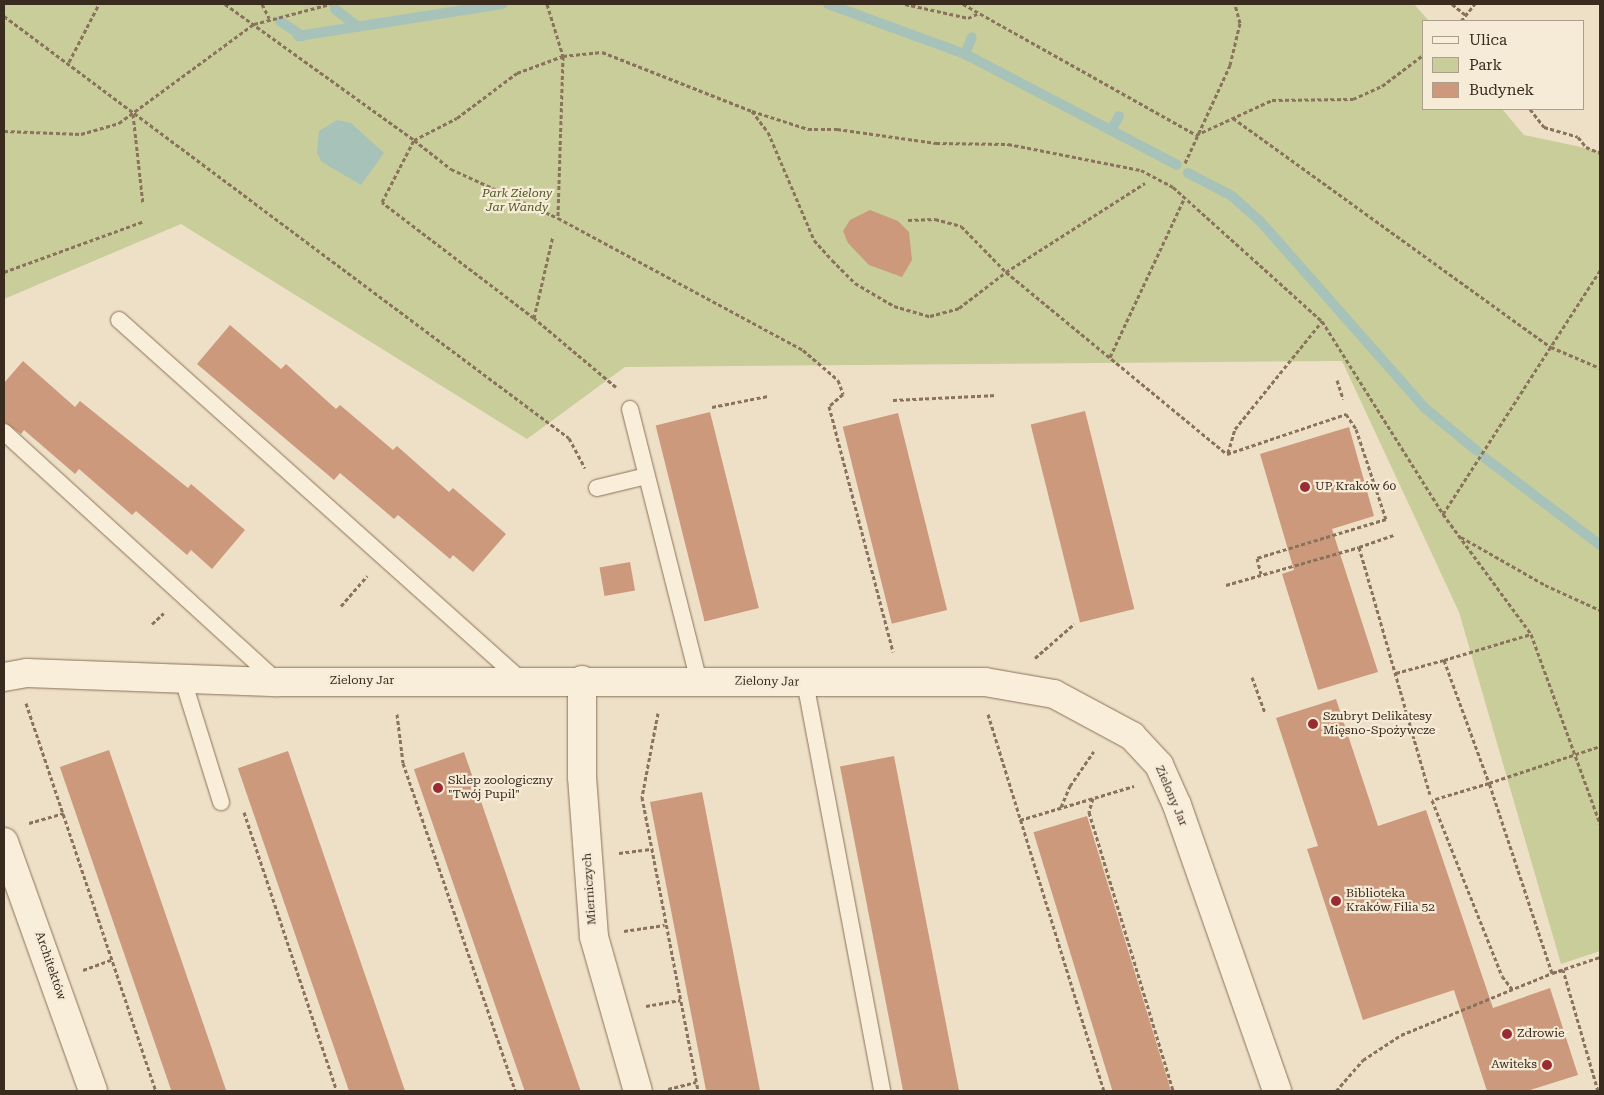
<!DOCTYPE html>
<meta charset="utf-8">
<style>
body{margin:0}
#map{position:relative;width:1604px;height:1095px;overflow:hidden;background:#eee0c6;font-family:"Roboto Serif",serif}
div>[style]{position:absolute}
.green>*{inset:0;background:#c9cd9a}
.water>*{inset:0;background:#a7c2b9}
.stream>*{height:10px;margin:-5px;padding:0 5px;transform-origin:5px;border-radius:5px;background:#a7c2b9}
.building>*{inset:0;background:#cc997c;transform-origin:0 0}
.path>*{height:3px;margin-top:-1.5px;transform-origin:0;background:repeating-linear-gradient(90deg,#8a725c 0 4px,transparent 0 6.5px)}
.roads{filter:drop-shadow(0 0 1px #8a725c) drop-shadow(0 0 1px #8a725c)}
.lane>*{height:16px;margin:-8px;padding:0 8px;transform-origin:8px;border-radius:8px;background:#f9eed9}
.street>*{height:28px;margin:-14px;padding:0 14px;transform-origin:14px;border-radius:14px;background:#f9eed9}
.dots>*{width:14px;height:14px;translate:-50% -50%;box-sizing:border-box;border:2px solid #f6ebd6;border-radius:50%}
span{translate:-50% -50%;white-space:nowrap;text-align:center;line-height:1.15;-webkit-text-stroke:4.5px #f6ebd6;paint-order:stroke}
.park-label{font-size:12px;color:#4d5626;font-style:italic}
.poi-label{font-size:12px;color:#3a2b1f}
.left{translate:0 -50%;text-align:left}
.right{translate:-100% -50%;text-align:right}
.street-label{font-size:12px;color:#3a2b1f}
.frame{position:absolute;inset:0;border:5px solid #3a2b1f;pointer-events:none}
.legend{position:absolute;left:1422px;top:20px;width:162px;height:90px;box-sizing:border-box;background:#f6ebd6;border:1px solid #ab9e8d;margin:0;padding:6px 9px;list-style:none;font-size:15px;color:#3a2b1f}
.legend li{display:flex;align-items:center;gap:10px;height:25px}
.legend b{width:25px;border:1px solid #ab9e8d}
</style>
<div id="map">
<div class="green">
<div style="clip-path:polygon(4px 4px,1414px 4px,1429px 21px,1423px 21px,1423px 109px,1502px 109px,1524px 135px,1600px 151px,1600px 951px,1561px 964px,1459px 612px,1342px 361px,625px 367px,527px 439px,181px 224px,4px 299px)"></div>
</div>
<div class="water">
<div style="clip-path:polygon(337px 120px,351px 123px,384px 153px,361px 185px,322px 162px,317px 153px,319px 131px)"></div>
</div>
<div class="stream">
<div style="left:828px;top:4px;width:146px;rotate:20.1deg"></div>
<div style="left:965px;top:54px;width:239px;rotate:27.6deg"></div>
<div style="left:335px;top:9px;width:29px;rotate:38deg"></div>
<div style="left:280px;top:21px;width:27px;rotate:34deg"></div>
<div style="left:298px;top:36px;width:207px;rotate:-8.9deg"></div>
<div style="left:965px;top:54px;width:18px;rotate:-68deg"></div>
<div style="left:1111px;top:130px;width:16px;rotate:-60deg"></div>
<div style="left:1188px;top:173px;width:50px;rotate:27.6deg"></div>
<div style="left:1232px;top:196px;width:38px;rotate:42deg"></div>
<div style="left:1260px;top:221px;width:251px;rotate:48.6deg"></div>
<div style="left:1426px;top:409px;width:66px;rotate:39.5deg"></div>
<div style="left:1485px;top:458px;width:144px;rotate:37.1deg"></div>
</div>
<div class="building">
<div style="clip-path:polygon(870px 210px,898px 221px,909px 232px,912px 260px,902px 277px,869px 265px,848px 243px,843px 231px,850px 220px)"></div>
<div style="clip-path:polygon(230px 325px,281px 369px,286px 364px,336px 409px,340px 405px,393px 450px,397px 446px,449px 492px,453px 488px,506px 534px,473px 572px,453px 555px,450px 559px,398px 515px,394px 519px,340px 473px,334px 480px,197px 364px)"></div>
<div style="clip-path:polygon(23px 361px,75px 407px,80px 401px,188px 488px,191px 484px,245px 530px,212px 569px,191px 550px,187px 555px,136px 511px,132px 515px,79px 469px,75px 474px,24px 430px,21px 434px,4px 422px,4px 383px)"></div>
<div style="left:1085px;top:411px;width:204px;height:56px;rotate:76deg"></div>
<div style="left:710px;top:412px;width:202px;height:56px;rotate:76deg"></div>
<div style="left:898px;top:413px;width:203px;height:57px;rotate:76deg"></div>
<div style="clip-path:polygon(1349px 427px,1374px 516px,1332px 529px,1378px 672px,1318px 690px,1282px 574px,1294px 570px,1260px 454px)"></div>
<div style="left:630px;top:562px;width:29px;height:31px;rotate:80deg"></div>
<div style="clip-path:polygon(1336px 699px,1378px 826px,1426px 810px,1493px 1008px,1550px 988px,1578px 1075px,1527px 1091px,1487px 1091px,1454px 990px,1363px 1020px,1307px 849px,1318px 846px,1276px 718px)"></div>
<div style="left:109px;top:750px;width:360px;height:52px;rotate:71deg"></div>
<div style="left:288px;top:751px;width:359px;height:53px;rotate:71deg"></div>
<div style="left:464px;top:752px;width:358px;height:53px;rotate:71deg"></div>
<div style="left:894px;top:756px;width:341px;height:55px;rotate:79deg"></div>
<div style="left:702px;top:792px;width:304px;height:53px;rotate:79deg"></div>
<div style="left:1087px;top:816px;width:288px;height:56px;rotate:73deg"></div>
</div>
<div class="path">
<div style="left:225px;top:4px;width:233px;rotate:35.7deg"></div>
<div style="left:414px;top:140px;width:48px;rotate:-27.1deg"></div>
<div style="left:457px;top:118px;width:75px;rotate:-36.9deg"></div>
<div style="left:517px;top:73px;width:49px;rotate:-20.3deg"></div>
<div style="left:563px;top:56px;width:39px;rotate:-6deg"></div>
<div style="left:602px;top:52px;width:161px;rotate:21.5deg"></div>
<div style="left:752px;top:111px;width:26px;rotate:53deg"></div>
<div style="left:768px;top:132px;width:117px;rotate:66.9deg"></div>
<div style="left:814px;top:240px;width:27px;rotate:48deg"></div>
<div style="left:832px;top:260px;width:33px;rotate:45deg"></div>
<div style="left:855px;top:283px;width:45px;rotate:30.5deg"></div>
<div style="left:894px;top:306px;width:37px;rotate:16deg"></div>
<div style="left:930px;top:316px;width:30px;rotate:-15deg"></div>
<div style="left:959px;top:308px;width:59px;rotate:-37.5deg"></div>
<div style="left:1006px;top:272px;width:165px;rotate:-32.6deg"></div>
<div style="left:262px;top:4px;width:16px;rotate:63deg"></div>
<div style="left:547px;top:4px;width:54px;rotate:72.9deg"></div>
<div style="left:563px;top:56px;width:162px;rotate:91.8deg"></div>
<div style="left:905px;top:4px;width:65px;rotate:12.5deg"></div>
<div style="left:968px;top:18px;width:10px;rotate:-24deg"></div>
<div style="left:963px;top:4px;width:267px;rotate:29.3deg"></div>
<div style="left:1452px;top:4px;width:19px;rotate:39deg"></div>
<div style="left:4px;top:16px;width:705px;rotate:36.76deg"></div>
<div style="left:569px;top:438px;width:34px;rotate:62deg"></div>
<div style="left:1461px;top:21px;width:22px;rotate:-51deg"></div>
<div style="left:69px;top:62px;width:65px;rotate:-62.7deg"></div>
<div style="left:1530px;top:109px;width:23px;rotate:52deg"></div>
<div style="left:1544px;top:127px;width:35px;rotate:16deg"></div>
<div style="left:1578px;top:137px;width:13px;rotate:51deg"></div>
<div style="left:1586px;top:147px;width:15px;rotate:23deg"></div>
<div style="left:752px;top:111px;width:59px;rotate:17.8deg"></div>
<div style="left:808px;top:129px;width:29px"></div>
<div style="left:837px;top:129px;width:100px;rotate:8deg"></div>
<div style="left:936px;top:143px;width:72px;rotate:0.8deg"></div>
<div style="left:1008px;top:144px;width:136px;rotate:11.1deg"></div>
<div style="left:1141px;top:170px;width:36px;rotate:28deg"></div>
<div style="left:1173px;top:187px;width:200px;rotate:42deg"></div>
<div style="left:1322px;top:321px;width:228px;rotate:57.9deg"></div>
<div style="left:1443px;top:514px;width:149px;rotate:53.7deg"></div>
<div style="left:1531px;top:634px;width:202px;rotate:70deg"></div>
<div style="left:133px;top:114px;width:91px;rotate:83.7deg"></div>
<div style="left:1233px;top:118px;width:392px;rotate:35.8deg"></div>
<div style="left:1551px;top:347px;width:53px;rotate:23.2deg"></div>
<div style="left:4px;top:131px;width:77px;rotate:2.2deg"></div>
<div style="left:81px;top:134px;width:40px;rotate:-16deg"></div>
<div style="left:119px;top:123px;width:167px;rotate:-36.3deg"></div>
<div style="left:254px;top:24px;width:79px;rotate:-14.7deg"></div>
<div style="left:1196px;top:135px;width:84px;rotate:-24.7deg"></div>
<div style="left:1272px;top:100px;width:81px;rotate:-0.7deg"></div>
<div style="left:1353px;top:99px;width:32px;rotate:-24deg"></div>
<div style="left:1382px;top:86px;width:51px;rotate:-37.1deg"></div>
<div style="left:1185px;top:163px;width:108px;rotate:-65.3deg"></div>
<div style="left:1230px;top:65px;width:43px;rotate:-76.6deg"></div>
<div style="left:1240px;top:23px;width:20px;rotate:-105deg"></div>
<div style="left:908px;top:220px;width:27px;rotate:-2deg"></div>
<div style="left:935px;top:219px;width:27px;rotate:15deg"></div>
<div style="left:961px;top:226px;width:64px;rotate:45.6deg"></div>
<div style="left:1006px;top:272px;width:286px;rotate:39.5deg"></div>
<div style="left:4px;top:272px;width:149px;rotate:-20deg"></div>
<div style="left:534px;top:318px;width:84px;rotate:-77deg"></div>
<div style="left:1110px;top:357px;width:177px;rotate:-64.9deg"></div>
<div style="left:1337px;top:380px;width:20px;rotate:72deg"></div>
<div style="left:616px;top:387px;width:107px;rotate:-139.9deg"></div>
<div style="left:534px;top:318px;width:191px;rotate:-142.7deg"></div>
<div style="left:382px;top:202px;width:70px;rotate:-62.7deg"></div>
<div style="left:414px;top:140px;width:47px;rotate:38.1deg"></div>
<div style="left:451px;top:169px;width:118px;rotate:24.6deg"></div>
<div style="left:558px;top:218px;width:278px;rotate:28.3deg"></div>
<div style="left:803px;top:350px;width:46px;rotate:40.6deg"></div>
<div style="left:838px;top:380px;width:15px;rotate:70deg"></div>
<div style="left:843px;top:394px;width:18px;rotate:139deg"></div>
<div style="left:829px;top:406px;width:254px;rotate:75.4deg"></div>
<div style="left:893px;top:400px;width:104px;rotate:-2.8deg"></div>
<div style="left:712px;top:407px;width:57px;rotate:-11.1deg"></div>
<div style="left:1228px;top:453px;width:25px;rotate:-74deg"></div>
<div style="left:1235px;top:429px;width:139px;rotate:-51.1deg"></div>
<div style="left:1227px;top:454px;width:126px;rotate:-18.6deg"></div>
<div style="left:1346px;top:414px;width:18px;rotate:56deg"></div>
<div style="left:1356px;top:429px;width:95px;rotate:71.6deg"></div>
<div style="left:1386px;top:519px;width:135px;rotate:163.2deg"></div>
<div style="left:1257px;top:558px;width:16px;rotate:76deg"></div>
<div style="left:1443px;top:514px;width:290px;rotate:-57.2deg"></div>
<div style="left:1461px;top:537px;width:97px;rotate:29.7deg"></div>
<div style="left:1545px;top:585px;width:60px;rotate:24.4deg"></div>
<div style="left:1359px;top:547px;width:37px;rotate:-19deg"></div>
<div style="left:1226px;top:585px;width:138px;rotate:-15.9deg"></div>
<div style="left:1359px;top:547px;width:257px;rotate:74deg"></div>
<div style="left:341px;top:606px;width:40px;rotate:-49deg"></div>
<div style="left:152px;top:624px;width:16px;rotate:-43deg"></div>
<div style="left:1035px;top:658px;width:52px;rotate:-41.1deg"></div>
<div style="left:1444px;top:660px;width:91px;rotate:-16.6deg"></div>
<div style="left:1396px;top:673px;width:50px;rotate:-15.2deg"></div>
<div style="left:1444px;top:660px;width:131px;rotate:69.9deg"></div>
<div style="left:1489px;top:783px;width:117px;rotate:-18.4deg"></div>
<div style="left:1252px;top:677px;width:38px;rotate:70deg"></div>
<div style="left:26px;top:703px;width:409px;rotate:71.5deg"></div>
<div style="left:658px;top:713px;width:86px;rotate:100.8deg"></div>
<div style="left:642px;top:797px;width:299px;rotate:79.2deg"></div>
<div style="left:397px;top:714px;width:49px;rotate:83deg"></div>
<div style="left:403px;top:763px;width:347px;rotate:71.1deg"></div>
<div style="left:988px;top:714px;width:394px;rotate:72.9deg"></div>
<div style="left:1093px;top:798px;width:15px;rotate:106deg"></div>
<div style="left:1089px;top:812px;width:291px;rotate:73.2deg"></div>
<div style="left:1061px;top:807px;width:23px;rotate:-67deg"></div>
<div style="left:1070px;top:786px;width:42px;rotate:-55.6deg"></div>
<div style="left:244px;top:812px;width:294px;rotate:71.6deg"></div>
<div style="left:1020px;top:820px;width:119px;rotate:-16.6deg"></div>
<div style="left:29px;top:823px;width:36px;rotate:-16deg"></div>
<div style="left:619px;top:853px;width:32px;rotate:-7deg"></div>
<div style="left:624px;top:931px;width:41px;rotate:-8.3deg"></div>
<div style="left:83px;top:970px;width:32px;rotate:-20deg"></div>
<div style="left:646px;top:1006px;width:35px;rotate:-10deg"></div>
<div style="left:668px;top:1089px;width:29px;rotate:-14deg"></div>
<div style="left:1336px;top:1091px;width:41px;rotate:-48.9deg"></div>
<div style="left:1363px;top:1060px;width:45px;rotate:-33.3deg"></div>
<div style="left:1401px;top:1035px;width:163px;rotate:-22.3deg"></div>
<div style="left:1552px;top:973px;width:200px;rotate:-108.3deg"></div>
<div style="left:1489px;top:783px;width:59px;rotate:163.4deg"></div>
<div style="left:1432px;top:800px;width:189px;rotate:68.3deg"></div>
<div style="left:1502px;top:976px;width:16px;rotate:52deg"></div>
<div style="left:1598px;top:1091px;width:126px;rotate:-106.1deg"></div>
<div style="left:1563px;top:970px;width:11px;rotate:165deg"></div>
<div style="left:1552px;top:973px;width:51px;rotate:-18.4deg"></div>
</div>
<div class="roads">
<div class="lane">
<div style="left:119px;top:320px;width:540px;rotate:41.85deg"></div>
<div style="left:630px;top:409px;width:281px;rotate:75.8deg"></div>
<div style="left:4px;top:432px;width:371px;rotate:42.4deg"></div>
<div style="left:597px;top:488px;width:51px;rotate:-13.5deg"></div>
<div style="left:183px;top:680px;width:128px;rotate:72.7deg"></div>
<div style="left:805px;top:682px;width:416px;rotate:79.3deg"></div>
</div>
<div class="street">
<div style="left:4px;top:677px;width:23px;rotate:-10deg"></div>
<div style="left:27px;top:673px;width:251px;rotate:2.1deg"></div>
<div style="left:278px;top:682px;width:707px"></div>
<div style="left:985px;top:682px;width:70px;rotate:9.9deg"></div>
<div style="left:1054px;top:694px;width:89px;rotate:28.3deg"></div>
<div style="left:1132px;top:736px;width:40px;rotate:47deg"></div>
<div style="left:1159px;top:765px;width:44px;rotate:65.8deg"></div>
<div style="left:1177px;top:805px;width:303px;rotate:70.7deg"></div>
<div style="left:582px;top:680px;width:97px;rotate:90deg"></div>
<div style="left:582px;top:777px;width:160px;rotate:85.7deg"></div>
<div style="left:594px;top:937px;width:160px;rotate:74.1deg"></div>
<div style="left:4px;top:842px;width:264px;rotate:70.3deg"></div>
</div>
</div>
<div class="dots">
<div style="left:1305px;top:487px;background:#982c32"></div>
<div style="left:1313px;top:724px;background:#982c32"></div>
<div style="left:438px;top:788px;background:#982c32"></div>
<div style="left:1336px;top:901px;background:#982c32"></div>
<div style="left:1507px;top:1034px;background:#982c32"></div>
<div style="left:1547px;top:1065px;background:#982c32"></div>
</div>
<div class="park-label">
<span style="left:517px;top:201px">Park Zielony<br>Jar Wandy</span>
</div>
<div class="poi-label">
<span class="left" style="left:1315px;top:487px">UP Kraków 60</span>
<span class="left" style="left:1323px;top:724px">Szubryt Delikatesy<br>Mięsno-Spożywcze</span>
<span class="left" style="left:448px;top:788px">Sklep zoologiczny<br>"Twój Pupil"</span>
<span class="left" style="left:1346px;top:901px">Biblioteka<br>Kraków Filia 52</span>
<span class="left" style="left:1517px;top:1034px">Zdrowie</span>
<span class="right" style="left:1537px;top:1065px">Awiteks</span>
</div>
<div class="street-label">
<span style="left:362px;top:681px">Zielony Jar</span>
<span style="left:767px;top:682px;rotate:1deg">Zielony Jar</span>
<span style="left:1171px;top:796px;rotate:67deg">Zielony Jar</span>
<span style="left:590px;top:889px;rotate:-94deg">Mierniczych</span>
<span style="left:50px;top:966px;rotate:71deg">Architektów</span>
</div>
<div class="frame"></div>
<ul class="legend">
<li><b style="height:6px;background:#f9eed9"></b>Ulica</li>
<li><b style="height:14px;background:#c9cd9a"></b>Park</li>
<li><b style="height:14px;background:#cc997c"></b>Budynek</li>
</ul>
</div>
